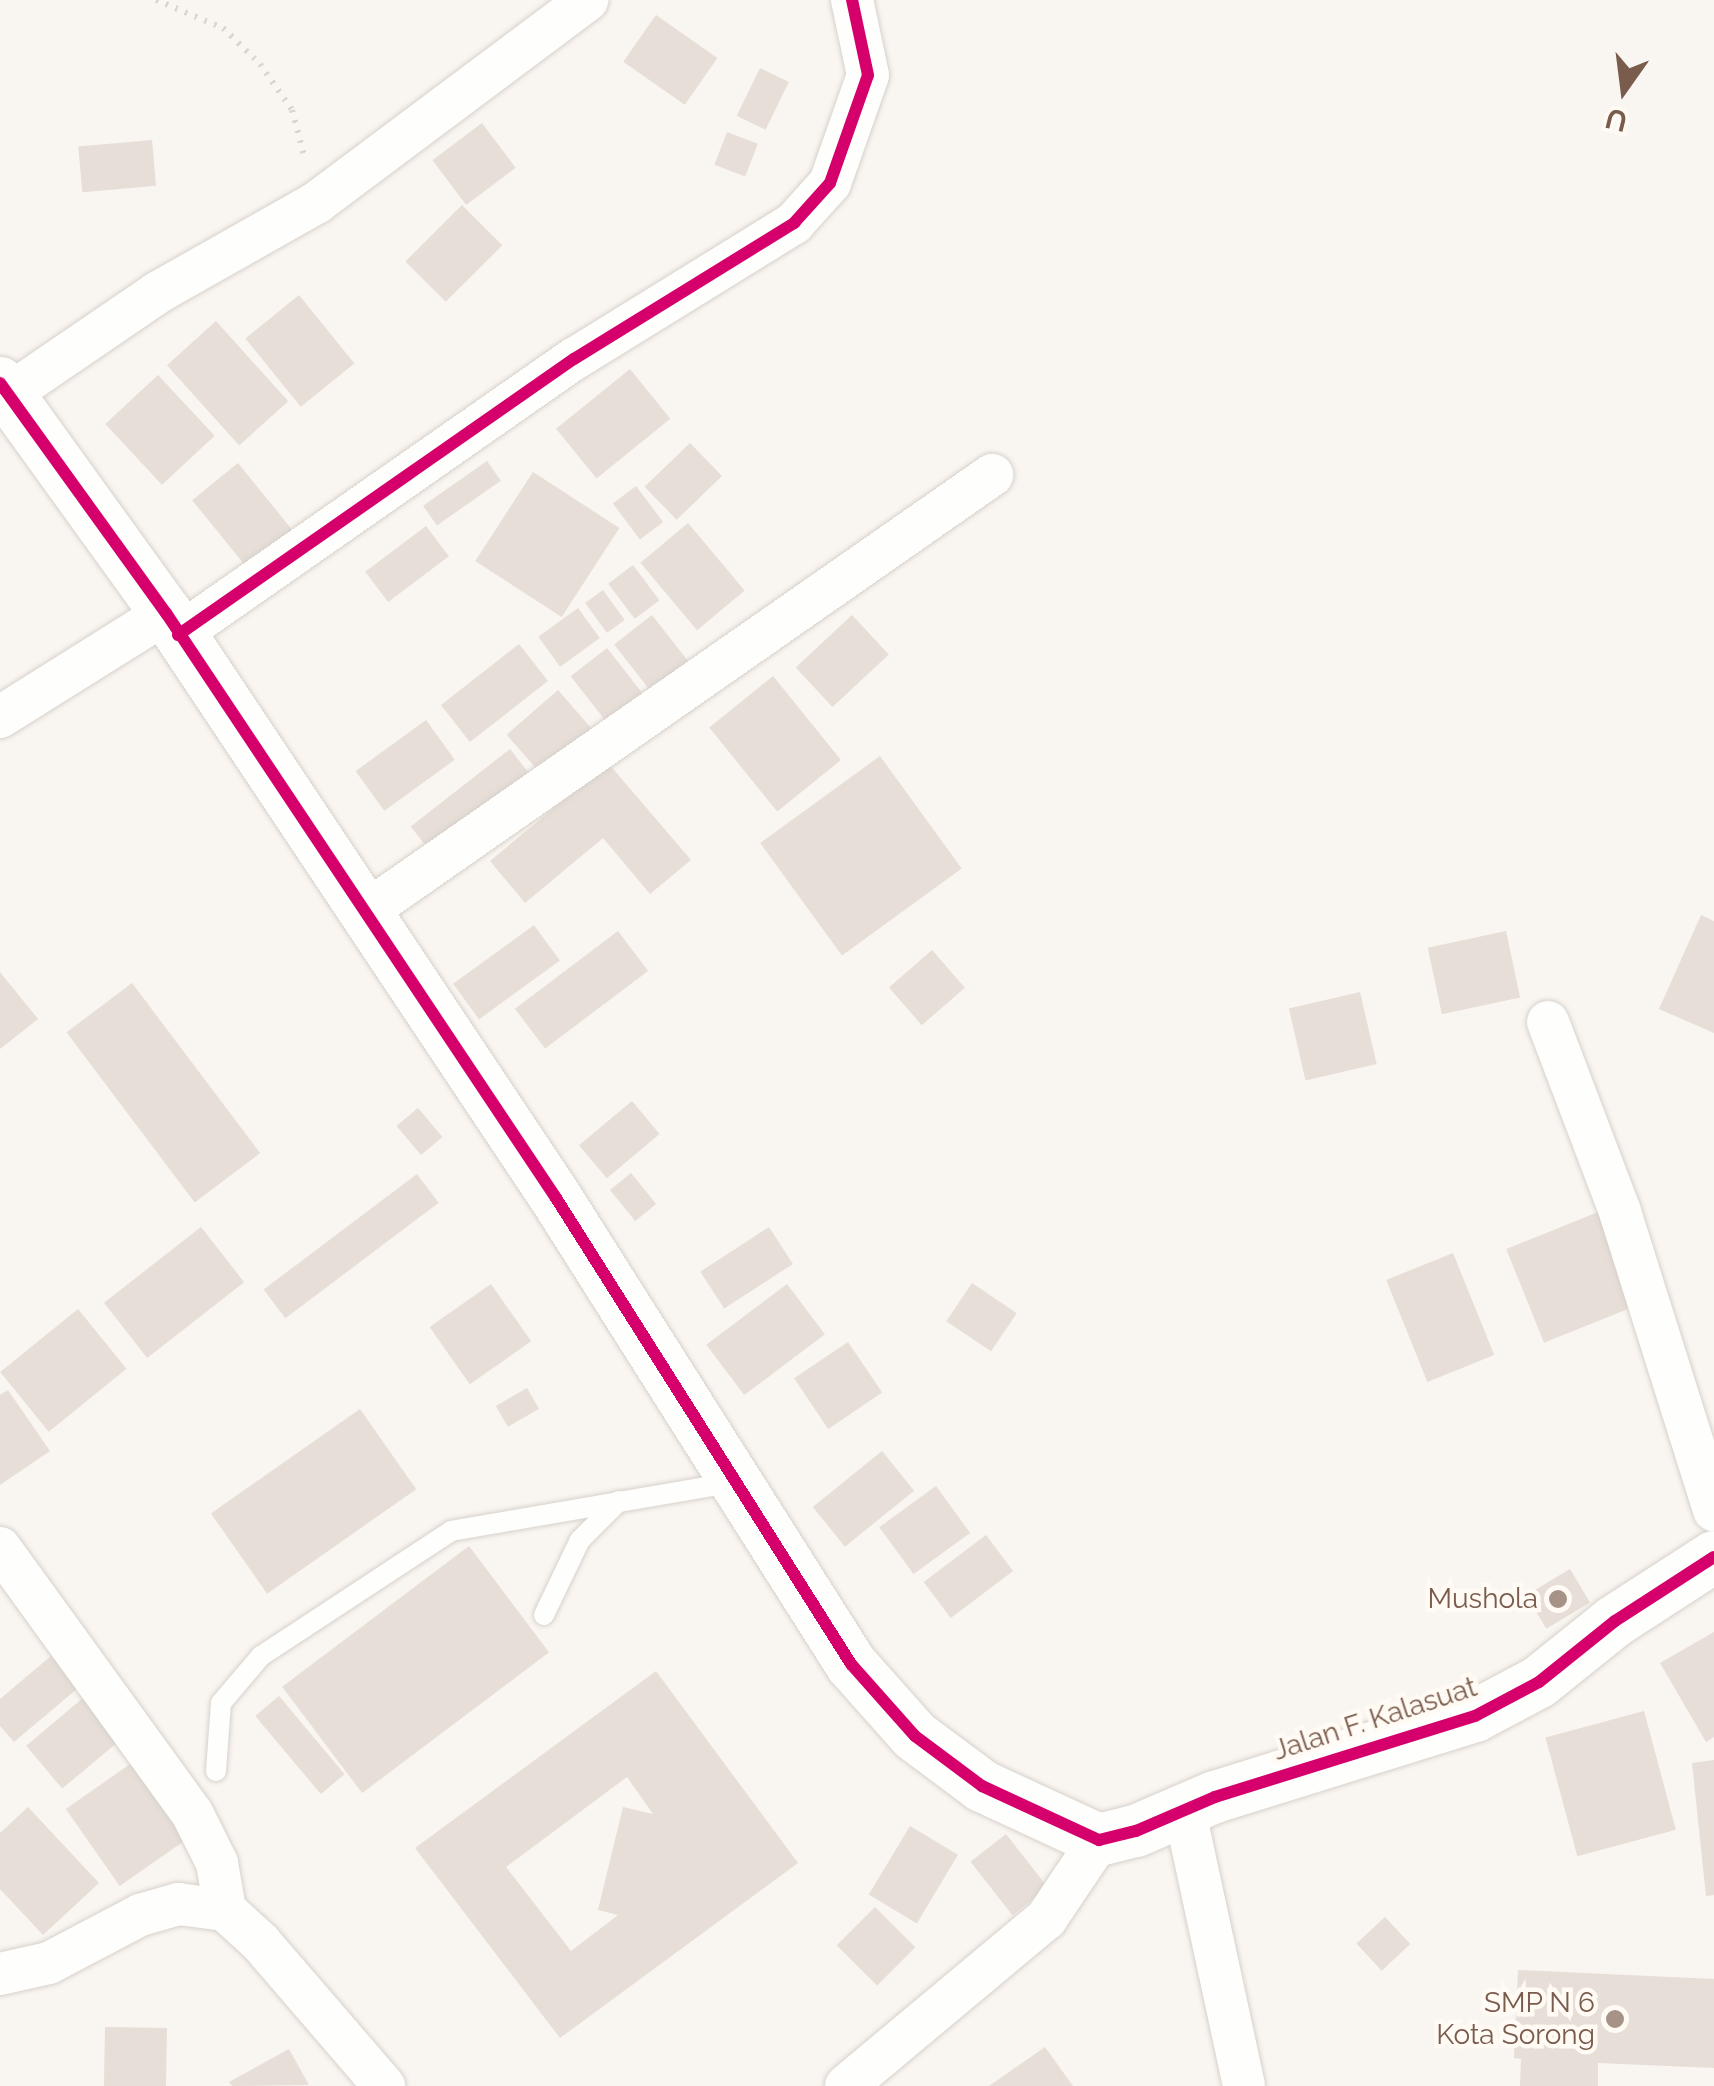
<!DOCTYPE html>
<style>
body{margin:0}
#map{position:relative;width:1714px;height:2086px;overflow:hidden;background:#f9f5f0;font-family:Raleway,sans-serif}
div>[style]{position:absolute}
.building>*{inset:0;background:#e6ded7;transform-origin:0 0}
.path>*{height:6px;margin-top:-3px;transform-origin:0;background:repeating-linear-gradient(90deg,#dcd5d0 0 2.5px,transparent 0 10.5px)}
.roads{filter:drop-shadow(0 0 2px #d7d1cb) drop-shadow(0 0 2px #d7d1cb)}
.service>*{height:20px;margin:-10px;padding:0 10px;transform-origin:10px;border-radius:10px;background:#fefefd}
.minor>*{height:42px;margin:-21px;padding:0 21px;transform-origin:21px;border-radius:21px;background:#fefefd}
.tertiary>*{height:52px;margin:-26px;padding:0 26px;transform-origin:26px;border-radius:26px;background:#fefefd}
.cycleway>*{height:12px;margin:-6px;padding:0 6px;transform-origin:6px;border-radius:6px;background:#d6006c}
.dots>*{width:28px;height:28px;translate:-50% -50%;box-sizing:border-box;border:5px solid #fffaf3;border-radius:50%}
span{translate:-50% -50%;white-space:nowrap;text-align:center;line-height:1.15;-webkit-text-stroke:9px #fffaf3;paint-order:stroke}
.poi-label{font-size:28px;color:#7a5c4d}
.right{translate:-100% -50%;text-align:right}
.street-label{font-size:28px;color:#7a5c4d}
.north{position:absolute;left:1574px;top:40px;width:100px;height:100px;-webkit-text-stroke:8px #fffaf3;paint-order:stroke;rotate:194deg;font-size:28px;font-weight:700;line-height:40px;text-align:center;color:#7a5c4d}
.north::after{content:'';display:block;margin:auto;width:35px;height:45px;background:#7a5c4d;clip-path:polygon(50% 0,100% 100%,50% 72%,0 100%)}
</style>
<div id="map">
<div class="building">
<div style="left:656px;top:15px;width:75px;height:57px;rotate:35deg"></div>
<div style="left:760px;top:68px;width:32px;height:53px;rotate:26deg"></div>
<div style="left:482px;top:123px;width:56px;height:62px;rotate:53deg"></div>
<div style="left:727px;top:132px;width:33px;height:35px;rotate:21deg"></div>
<div style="left:152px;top:140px;width:46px;height:74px;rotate:85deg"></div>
<div style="left:462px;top:205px;width:57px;height:80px;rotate:45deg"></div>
<div style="left:299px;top:295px;width:88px;height:69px;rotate:51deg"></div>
<div style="left:216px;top:321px;width:108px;height:66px;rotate:48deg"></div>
<div style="left:630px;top:369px;width:64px;height:95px;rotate:51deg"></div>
<div style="left:158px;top:375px;width:83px;height:72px;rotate:47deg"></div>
<div style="left:690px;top:443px;width:46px;height:63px;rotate:46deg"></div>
<div style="left:487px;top:461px;width:24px;height:78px;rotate:55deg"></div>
<div style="left:238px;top:463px;width:90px;height:59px;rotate:51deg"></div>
<div style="left:533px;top:472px;width:103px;height:106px;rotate:33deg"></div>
<div style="left:636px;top:486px;width:45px;height:29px;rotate:53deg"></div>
<div style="left:688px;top:523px;width:88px;height:62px;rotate:50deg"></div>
<div style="left:426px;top:526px;width:38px;height:76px;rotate:53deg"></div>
<div style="left:633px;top:565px;width:44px;height:31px;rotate:53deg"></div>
<div style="left:603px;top:590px;width:37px;height:22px;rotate:54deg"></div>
<div style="left:578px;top:608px;width:37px;height:49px;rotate:54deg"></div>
<div style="left:652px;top:615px;width:61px;height:48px;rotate:52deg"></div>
<div style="left:852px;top:615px;width:54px;height:77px;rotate:47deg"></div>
<div style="left:519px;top:644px;width:47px;height:99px;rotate:52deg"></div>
<div style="left:607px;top:648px;width:65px;height:46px;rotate:52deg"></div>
<div style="left:773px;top:676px;width:108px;height:82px;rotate:51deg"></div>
<div style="left:558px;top:690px;width:55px;height:68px;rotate:49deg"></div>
<div style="left:426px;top:720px;width:49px;height:87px;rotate:54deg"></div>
<div style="left:510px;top:749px;width:39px;height:126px;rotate:52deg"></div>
<div style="left:880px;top:756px;width:139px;height:148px;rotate:54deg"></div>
<div style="clip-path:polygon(608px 763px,691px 860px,650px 894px,603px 838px,525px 903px,490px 861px)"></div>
<div style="clip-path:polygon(1701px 915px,1714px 921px,1714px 1033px,1659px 1009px)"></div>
<div style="left:534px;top:925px;width:44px;height:100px;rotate:54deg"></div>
<div style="left:618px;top:931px;width:50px;height:129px;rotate:53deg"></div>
<div style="left:1506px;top:931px;width:68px;height:80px;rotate:78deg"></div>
<div style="left:932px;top:950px;width:50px;height:57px;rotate:49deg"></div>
<div style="clip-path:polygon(0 972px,38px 1019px,0 1049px)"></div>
<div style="left:132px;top:983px;width:213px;height:82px;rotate:53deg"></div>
<div style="left:1360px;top:992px;width:74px;height:73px;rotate:77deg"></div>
<div style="left:632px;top:1101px;width:43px;height:69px;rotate:50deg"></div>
<div style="left:418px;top:1108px;width:38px;height:28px;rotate:50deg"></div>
<div style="left:631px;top:1173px;width:40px;height:27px;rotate:51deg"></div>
<div style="left:417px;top:1174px;width:36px;height:192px;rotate:53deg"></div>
<div style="left:1598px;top:1212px;width:101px;height:99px;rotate:68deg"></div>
<div style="left:201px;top:1227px;width:70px;height:123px;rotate:52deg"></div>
<div style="left:769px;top:1227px;width:44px;height:82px;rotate:57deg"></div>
<div style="left:1453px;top:1253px;width:110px;height:72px;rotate:68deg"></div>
<div style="left:972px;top:1283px;width:54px;height:46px;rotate:34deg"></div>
<div style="left:491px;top:1284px;width:70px;height:75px;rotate:55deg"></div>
<div style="left:787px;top:1284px;width:63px;height:101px;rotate:53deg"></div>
<div style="left:78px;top:1309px;width:77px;height:100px;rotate:51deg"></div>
<div style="left:848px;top:1342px;width:61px;height:65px;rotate:56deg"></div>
<div style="left:527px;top:1388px;width:24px;height:36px;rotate:60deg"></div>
<div style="clip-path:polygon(8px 1390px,50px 1451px,0 1485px,0 1395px)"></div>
<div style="left:360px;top:1409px;width:98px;height:182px;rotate:55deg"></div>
<div style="left:882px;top:1451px;width:51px;height:89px;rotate:51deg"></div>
<div style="left:936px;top:1486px;width:58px;height:70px;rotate:54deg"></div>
<div style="left:986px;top:1535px;width:45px;height:78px;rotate:53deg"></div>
<div style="left:469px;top:1546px;width:133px;height:234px;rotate:53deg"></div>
<div style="left:1570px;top:1569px;width:39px;height:51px;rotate:59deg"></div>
<div style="clip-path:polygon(1714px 1632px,1714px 1737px,1706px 1742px,1660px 1663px)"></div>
<div style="clip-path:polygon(51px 1656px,78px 1688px,14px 1742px,0 1726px,0 1699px)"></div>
<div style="clip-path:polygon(evenodd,656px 1671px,798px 1863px,560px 2038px,415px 1848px,656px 1671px,627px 1777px,653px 1814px,623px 1807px,598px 1910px,618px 1915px,571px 1951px,506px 1867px,627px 1777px)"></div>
<div style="left:89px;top:1693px;width:56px;height:82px;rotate:50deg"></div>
<div style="left:279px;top:1696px;width:102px;height:31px;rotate:50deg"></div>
<div style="left:1644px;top:1711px;width:123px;height:102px;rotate:75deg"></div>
<div style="clip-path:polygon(1714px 1760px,1714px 1895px,1706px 1896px,1692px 1763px)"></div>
<div style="left:133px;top:1762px;width:94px;height:82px;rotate:55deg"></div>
<div style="clip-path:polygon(28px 1807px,99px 1883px,43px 1935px,0 1889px,0 1833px)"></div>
<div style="left:910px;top:1826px;width:56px;height:80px;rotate:31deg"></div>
<div style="left:1006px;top:1834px;width:68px;height:45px;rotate:52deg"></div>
<div style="left:875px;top:1907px;width:57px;height:54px;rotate:45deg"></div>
<div style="left:1385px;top:1917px;width:37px;height:39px;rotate:47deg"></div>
<div style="clip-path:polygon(1518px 1970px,1714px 1979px,1714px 2068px,1598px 2063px,1598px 2086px,1520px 2086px,1521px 2059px,1514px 2058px)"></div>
<div style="left:105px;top:2027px;width:62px;height:59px;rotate:1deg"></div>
<div style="clip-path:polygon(1045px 2047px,1073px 2086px,989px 2086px)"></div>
<div style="clip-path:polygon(289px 2049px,309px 2085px,232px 2086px,229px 2082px)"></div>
</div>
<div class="path">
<div style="left:156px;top:0;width:73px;rotate:22.7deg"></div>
<div style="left:223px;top:28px;width:52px;rotate:44.2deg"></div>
<div style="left:260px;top:64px;width:56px;rotate:55.2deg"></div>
<div style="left:292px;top:110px;width:51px;rotate:75.1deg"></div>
</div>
<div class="roads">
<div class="service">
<div style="left:544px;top:1615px;width:83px;rotate:-64.4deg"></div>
<div style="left:580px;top:1540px;width:55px;rotate:-45deg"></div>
<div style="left:216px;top:1771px;width:68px;rotate:-85.8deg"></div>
<div style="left:221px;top:1703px;width:62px;rotate:-49.6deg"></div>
<div style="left:261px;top:1656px;width:227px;rotate:-33.3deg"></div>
<div style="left:451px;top:1531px;width:288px;rotate:-9.8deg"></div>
</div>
<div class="minor">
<div style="left:9px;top:394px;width:179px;rotate:-34.3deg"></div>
<div style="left:157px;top:293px;width:183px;rotate:-29.5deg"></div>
<div style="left:316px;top:203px;width:339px;rotate:-36.8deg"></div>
<div style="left:178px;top:635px;width:483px;rotate:-34.9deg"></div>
<div style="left:574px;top:359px;width:259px;rotate:-31.7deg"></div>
<div style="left:794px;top:223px;width:54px;rotate:-48deg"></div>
<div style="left:830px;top:183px;width:114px;rotate:-70.6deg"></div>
<div style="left:868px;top:75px;width:77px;rotate:-102deg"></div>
<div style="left:0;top:717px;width:196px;rotate:-32.1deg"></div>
<div style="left:364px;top:913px;width:766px;rotate:-34.89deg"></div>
<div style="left:1548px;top:1022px;width:203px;rotate:69.2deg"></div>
<div style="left:1620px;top:1212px;width:313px;rotate:72.5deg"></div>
<div style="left:0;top:1548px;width:327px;rotate:54.1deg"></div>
<div style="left:192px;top:1813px;width:56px;rotate:63.4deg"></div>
<div style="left:217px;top:1863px;width:48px;rotate:80.3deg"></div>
<div style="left:1184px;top:1808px;width:284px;rotate:77.8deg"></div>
<div style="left:0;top:1974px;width:50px;rotate:-12.7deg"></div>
<div style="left:49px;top:1963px;width:103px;rotate:-27.8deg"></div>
<div style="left:140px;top:1915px;width:40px;rotate:-16deg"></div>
<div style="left:178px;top:1904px;width:47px;rotate:7.3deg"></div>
<div style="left:225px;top:1910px;width:49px;rotate:42.5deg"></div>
<div style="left:261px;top:1943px;width:189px;rotate:49.3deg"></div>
<div style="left:846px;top:2086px;width:261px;rotate:-39.9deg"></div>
<div style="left:1046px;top:1919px;width:95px;rotate:-56.1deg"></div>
</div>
<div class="tertiary">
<div style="left:0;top:383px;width:284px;rotate:54.2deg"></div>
<div style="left:166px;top:613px;width:703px;rotate:56.31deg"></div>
<div style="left:556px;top:1198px;width:552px;rotate:57.66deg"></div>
<div style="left:851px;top:1664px;width:96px;rotate:48.4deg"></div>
<div style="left:915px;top:1736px;width:84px;rotate:36.7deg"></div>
<div style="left:982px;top:1786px;width:129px;rotate:24.8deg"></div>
<div style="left:1099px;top:1840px;width:38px;rotate:-14deg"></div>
<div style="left:1136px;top:1831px;width:86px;rotate:-23.3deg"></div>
<div style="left:1215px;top:1797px;width:272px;rotate:-17.3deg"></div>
<div style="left:1475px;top:1716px;width:72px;rotate:-28deg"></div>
<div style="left:1539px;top:1682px;width:97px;rotate:-38.8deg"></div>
<div style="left:1615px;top:1621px;width:118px;rotate:-32.9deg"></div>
</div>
</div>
<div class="cycleway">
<div style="left:0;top:383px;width:284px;rotate:54.2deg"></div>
<div style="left:166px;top:613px;width:703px;rotate:56.31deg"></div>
<div style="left:556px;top:1198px;width:552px;rotate:57.66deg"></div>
<div style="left:851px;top:1664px;width:96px;rotate:48.4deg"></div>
<div style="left:915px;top:1736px;width:84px;rotate:36.7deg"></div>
<div style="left:982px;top:1786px;width:129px;rotate:24.8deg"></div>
<div style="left:1099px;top:1840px;width:38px;rotate:-14deg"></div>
<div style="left:1136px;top:1831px;width:86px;rotate:-23.3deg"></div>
<div style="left:1215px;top:1797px;width:272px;rotate:-17.3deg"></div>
<div style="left:1475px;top:1716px;width:72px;rotate:-28deg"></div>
<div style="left:1539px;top:1682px;width:97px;rotate:-38.8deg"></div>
<div style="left:1615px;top:1621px;width:118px;rotate:-32.9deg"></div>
<div style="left:178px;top:635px;width:483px;rotate:-34.9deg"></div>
<div style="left:574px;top:359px;width:259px;rotate:-31.7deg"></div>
<div style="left:794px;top:223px;width:54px;rotate:-48deg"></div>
<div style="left:830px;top:183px;width:114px;rotate:-70.6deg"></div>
<div style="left:868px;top:75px;width:77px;rotate:-102deg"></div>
</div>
<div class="dots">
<div style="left:1558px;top:1599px;background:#a69286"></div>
<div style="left:1615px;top:2019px;background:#a69286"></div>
</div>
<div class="poi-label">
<span class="right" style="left:1538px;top:1599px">Mushola</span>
<span class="right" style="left:1595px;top:2019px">SMP N 6<br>Kota Sorong</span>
</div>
<div class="street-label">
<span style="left:1375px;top:1719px;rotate:-18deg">Jalan F. Kalasuat</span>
</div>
<div class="north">U</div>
</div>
